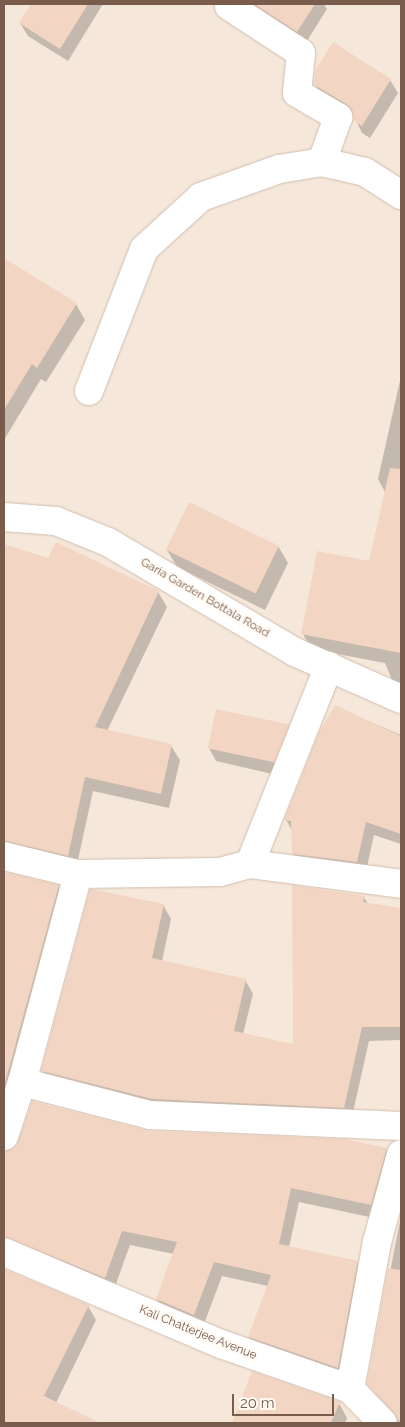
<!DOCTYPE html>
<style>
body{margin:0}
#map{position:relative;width:405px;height:1427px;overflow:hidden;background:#fdf6ec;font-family:Raleway,sans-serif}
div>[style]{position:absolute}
.residential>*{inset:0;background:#f5e8da;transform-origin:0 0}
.shadow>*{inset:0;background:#0003}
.building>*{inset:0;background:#f3d5c3;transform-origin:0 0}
.roads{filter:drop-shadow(0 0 1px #d1beb0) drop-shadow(0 0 1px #d1beb0)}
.street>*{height:28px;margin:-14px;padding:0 14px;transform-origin:14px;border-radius:14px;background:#fff}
.secondary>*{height:28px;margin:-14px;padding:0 14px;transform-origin:14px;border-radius:14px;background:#fff}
span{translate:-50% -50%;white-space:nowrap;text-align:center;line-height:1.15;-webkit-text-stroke:4.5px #fffaf3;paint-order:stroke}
.street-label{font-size:12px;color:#7a5c4d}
.frame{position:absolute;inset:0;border:5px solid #7a5c4d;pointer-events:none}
.scale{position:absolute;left:232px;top:1394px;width:102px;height:22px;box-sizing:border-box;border:2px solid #7a5c4d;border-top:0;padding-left:6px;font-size:15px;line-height:18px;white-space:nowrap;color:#7a5c4d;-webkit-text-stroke:4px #fffaf3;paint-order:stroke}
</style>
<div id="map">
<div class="residential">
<div style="left:4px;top:4px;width:397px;height:1419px"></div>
</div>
<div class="shadow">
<div style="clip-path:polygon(32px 4px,103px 4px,68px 61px,28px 36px,20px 23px)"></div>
<div style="clip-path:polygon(239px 4px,324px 4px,327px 9px,305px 44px)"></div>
<div style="clip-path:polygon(390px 80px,398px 93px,370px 138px,362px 133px,354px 116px,323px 98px,315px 84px)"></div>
<div style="clip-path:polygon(12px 265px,76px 304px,85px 320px,46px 382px,41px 379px,4px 440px,4px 278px)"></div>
<div style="clip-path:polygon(401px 376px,401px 684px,393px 682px,385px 663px,311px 649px,303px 634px,370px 562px,385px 492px,378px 479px)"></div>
<div style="clip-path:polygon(4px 545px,158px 592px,167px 607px,107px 731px,171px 746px,180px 760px,169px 808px,93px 791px,76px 869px,4px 858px,4px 762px,7px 746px,4px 744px)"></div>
<div style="clip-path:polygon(278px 546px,288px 563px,265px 610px,177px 567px,167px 550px)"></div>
<div style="clip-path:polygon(336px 707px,401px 735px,401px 844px,374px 835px,365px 876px,301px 867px,293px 853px,293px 832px,286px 820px)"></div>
<div style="clip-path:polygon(288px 726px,295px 739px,281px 776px,216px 761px,209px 748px)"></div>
<div style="clip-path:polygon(4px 873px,58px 886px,66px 901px,4px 1125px)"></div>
<div style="clip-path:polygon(364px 897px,368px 904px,401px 909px,401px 1040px,369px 1041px,351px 1121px,161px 1113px,50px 1084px,43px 1071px,163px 905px,171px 919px,162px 961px,245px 980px,253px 994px,243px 1034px,295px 1046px)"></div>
<div style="clip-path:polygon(33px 1102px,149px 1132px,386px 1150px,394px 1164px,379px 1219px,299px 1202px,289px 1247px,357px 1262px,365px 1276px,346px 1382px,258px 1351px,249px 1337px,268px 1286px,222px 1276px,202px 1329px,165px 1314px,157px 1299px,174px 1254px,130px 1245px,113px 1292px,4px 1256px,4px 1152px,16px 1148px)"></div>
<div style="clip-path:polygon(401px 1216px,401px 1423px,399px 1423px,368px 1384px)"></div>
<div style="clip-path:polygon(4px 1270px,88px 1306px,96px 1320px,56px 1403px,66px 1418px,64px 1423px,4px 1423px,4px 1408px,19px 1377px,4px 1369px)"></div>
<div style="clip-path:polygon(252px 1373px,339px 1403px,347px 1418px,345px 1423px,234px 1423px)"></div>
</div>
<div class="building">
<div style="clip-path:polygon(31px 4px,88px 4px,60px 49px,19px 23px)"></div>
<div style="clip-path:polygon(254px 4px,315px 4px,297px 32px)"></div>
<div style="clip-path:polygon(333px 42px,391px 79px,362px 126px,353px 120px,351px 109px,346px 104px,314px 85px,315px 71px)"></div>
<div style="clip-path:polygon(4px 258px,77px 303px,37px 368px,32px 364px,4px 410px)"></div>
<div style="clip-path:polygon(390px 468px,401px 469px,401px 653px,301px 634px,317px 551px,369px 561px)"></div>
<div style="left:189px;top:502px;width:100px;height:53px;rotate:26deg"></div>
<div style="clip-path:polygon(56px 542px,159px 591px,95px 727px,172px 744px,161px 794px,85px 777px,68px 856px,4px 841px,4px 544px,48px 558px)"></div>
<div style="clip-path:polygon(335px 705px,401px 736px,401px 834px,366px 822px,357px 862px,292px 854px,291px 821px,284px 820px,319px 732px)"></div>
<div style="left:216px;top:709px;width:75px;height:40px;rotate:12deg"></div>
<div style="clip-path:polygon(4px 872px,59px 885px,4px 1087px)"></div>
<div style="clip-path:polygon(292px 885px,365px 896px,363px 902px,401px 908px,401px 1027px,362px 1027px,344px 1108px,152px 1099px,41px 1071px,90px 889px,164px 904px,152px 958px,246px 979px,234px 1031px,293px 1044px)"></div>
<div style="clip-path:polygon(32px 1101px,149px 1131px,345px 1139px,387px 1148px,371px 1205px,291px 1188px,279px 1244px,358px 1261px,338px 1368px,248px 1337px,271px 1275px,214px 1262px,194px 1315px,156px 1299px,177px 1242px,122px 1231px,105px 1278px,4px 1237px,4px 1151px,14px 1148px,19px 1141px)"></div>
<div style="clip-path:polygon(388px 1268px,401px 1270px,401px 1423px,367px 1384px)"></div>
<div style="clip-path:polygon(4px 1269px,89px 1305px,44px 1396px,100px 1423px,4px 1423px)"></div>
<div style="clip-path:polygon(252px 1371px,340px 1402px,331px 1423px,232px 1423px)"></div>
</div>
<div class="roads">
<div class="street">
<div style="left:229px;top:6px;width:86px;rotate:33.1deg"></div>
<div style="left:301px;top:53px;width:40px;rotate:95.7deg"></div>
<div style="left:297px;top:93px;width:48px;rotate:30.3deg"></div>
<div style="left:338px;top:117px;width:48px;rotate:109.6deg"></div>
<div style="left:89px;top:391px;width:152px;rotate:-68.8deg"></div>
<div style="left:144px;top:249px;width:77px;rotate:-42.4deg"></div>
<div style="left:201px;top:197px;width:83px;rotate:-19.7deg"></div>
<div style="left:279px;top:169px;width:44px;rotate:-9.2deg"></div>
<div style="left:322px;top:162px;width:44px;rotate:13.1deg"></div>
<div style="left:365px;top:172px;width:43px;rotate:32.6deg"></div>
<div style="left:329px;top:666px;width:213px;rotate:111.8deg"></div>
<div style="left:250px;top:864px;width:152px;rotate:7.5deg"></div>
<div style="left:4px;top:856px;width:76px;rotate:13.7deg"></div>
<div style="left:78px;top:874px;width:142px;rotate:-0.8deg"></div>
<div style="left:220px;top:872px;width:31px;rotate:-15deg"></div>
<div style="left:22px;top:1082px;width:132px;rotate:14.5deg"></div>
<div style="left:150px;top:1115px;width:251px;rotate:2.5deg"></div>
<div style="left:4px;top:1136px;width:57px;rotate:-71.6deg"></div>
<div style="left:22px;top:1082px;width:215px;rotate:-74.9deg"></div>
<div style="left:4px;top:1252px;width:236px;rotate:23deg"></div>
<div style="left:221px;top:1344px;width:137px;rotate:19.2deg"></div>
<div style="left:350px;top:1389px;width:47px;rotate:45.9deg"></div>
<div style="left:350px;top:1389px;width:149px;rotate:-79.6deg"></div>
<div style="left:377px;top:1242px;width:91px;rotate:-74.7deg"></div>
</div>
<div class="secondary">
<div style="left:4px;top:517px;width:52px;rotate:4.4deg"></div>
<div style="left:56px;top:521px;width:56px;rotate:22deg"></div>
<div style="left:108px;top:542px;width:217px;rotate:30.5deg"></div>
<div style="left:295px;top:652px;width:116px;rotate:23.9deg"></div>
</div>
</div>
<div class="street-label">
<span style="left:205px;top:598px;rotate:30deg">Garia Garden Bottala Road</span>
<span style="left:198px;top:1333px;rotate:22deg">Kali Chatterjee Avenue</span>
</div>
<div class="frame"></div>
<div class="scale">20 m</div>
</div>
